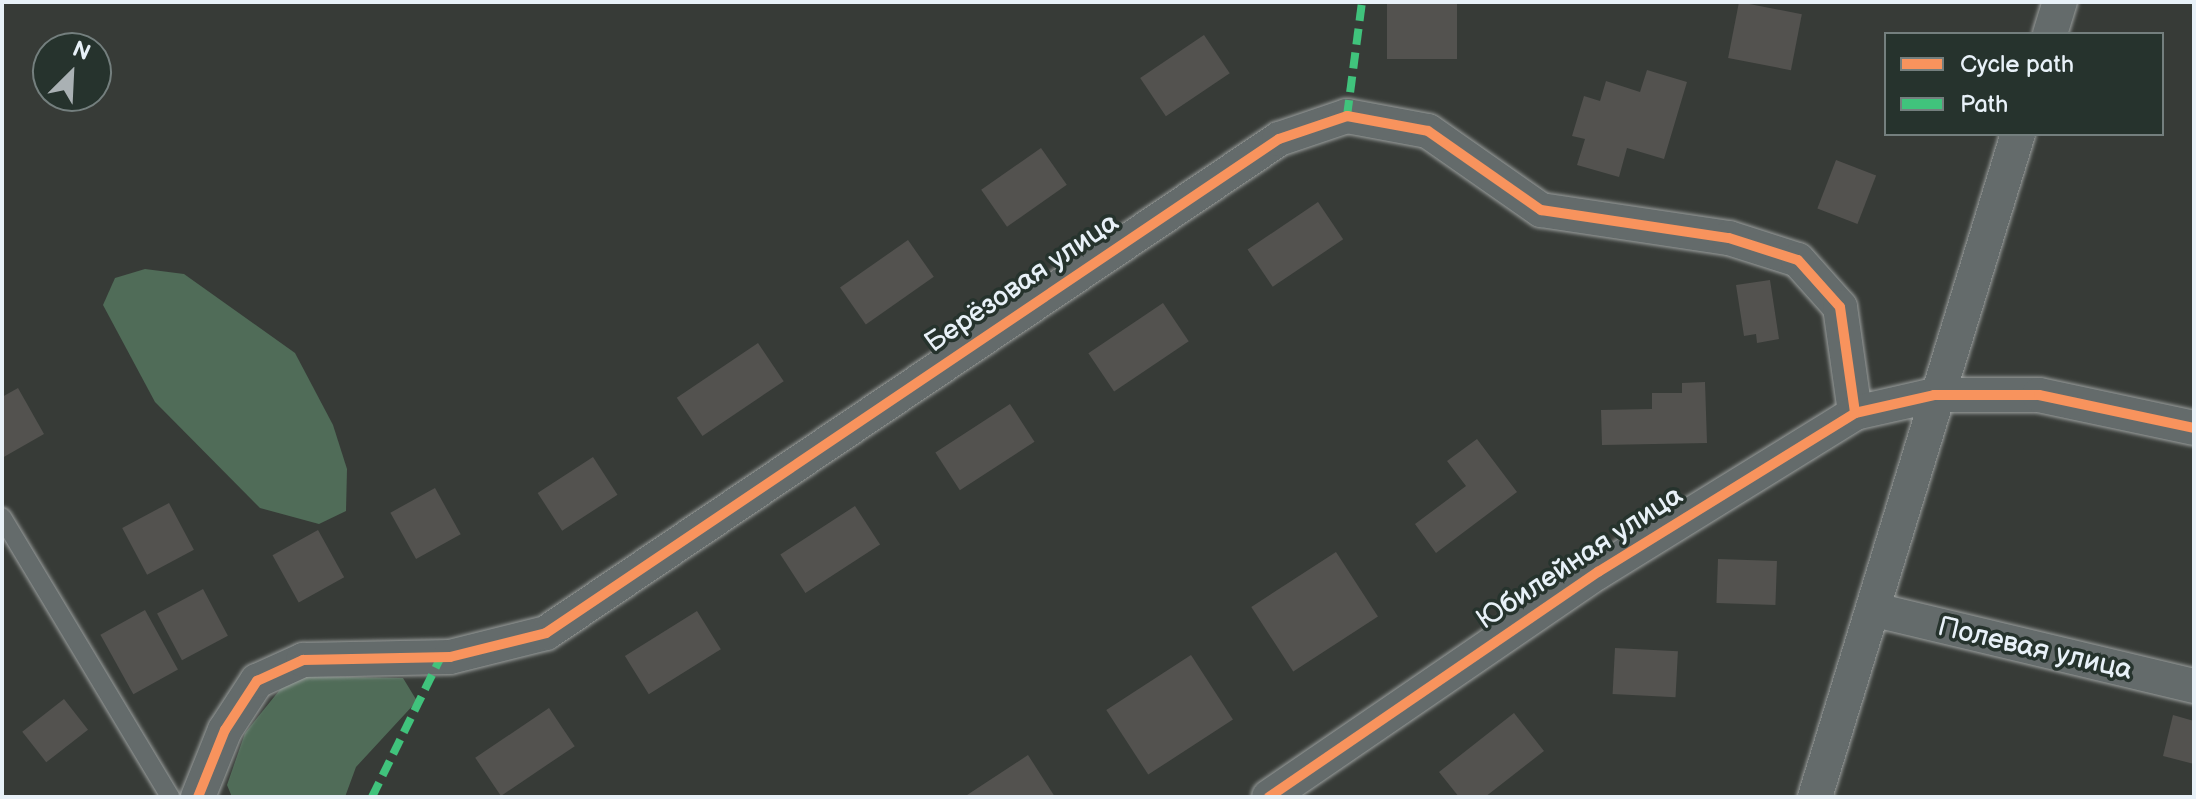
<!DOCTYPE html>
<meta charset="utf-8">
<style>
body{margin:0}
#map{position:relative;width:2196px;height:799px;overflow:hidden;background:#373b37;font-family:"Balsamiq Sans",sans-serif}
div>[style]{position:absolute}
.green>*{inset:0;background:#506c58}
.building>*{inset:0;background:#53524f;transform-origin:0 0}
.roads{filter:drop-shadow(0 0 2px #9b9f9e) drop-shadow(0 0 2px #9b9f9e)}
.service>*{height:18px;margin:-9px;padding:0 9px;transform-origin:9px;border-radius:9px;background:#646b6b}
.minor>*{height:34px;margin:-17px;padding:0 17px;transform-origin:17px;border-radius:17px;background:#646b6b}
.quiet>*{height:8px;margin-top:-4px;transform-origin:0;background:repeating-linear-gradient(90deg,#40c37c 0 16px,transparent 0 24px)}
.cycleway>*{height:10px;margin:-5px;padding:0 5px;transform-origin:5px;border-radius:5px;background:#f8935d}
span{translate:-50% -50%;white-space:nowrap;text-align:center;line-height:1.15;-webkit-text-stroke:7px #26332d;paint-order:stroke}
.street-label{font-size:28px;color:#e8f1f8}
.frame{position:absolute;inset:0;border:4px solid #e8f1f8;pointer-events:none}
.legend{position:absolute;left:1884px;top:32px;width:280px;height:104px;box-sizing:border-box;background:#26332d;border:2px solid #747f7e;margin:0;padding:10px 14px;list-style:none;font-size:24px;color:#e8f1f8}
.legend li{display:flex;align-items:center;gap:16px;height:40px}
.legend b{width:40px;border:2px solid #747f7e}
.north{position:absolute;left:32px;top:32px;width:80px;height:80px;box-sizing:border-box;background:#26332d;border:2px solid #747f7e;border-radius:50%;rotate:24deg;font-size:22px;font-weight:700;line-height:32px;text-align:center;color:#e8f1f8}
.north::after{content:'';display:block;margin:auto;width:28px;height:36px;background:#aab1b4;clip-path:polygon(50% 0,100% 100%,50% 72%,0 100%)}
</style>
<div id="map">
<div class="green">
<div style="clip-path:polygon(145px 269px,184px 274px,295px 353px,333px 425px,347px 469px,346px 511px,319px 524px,260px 508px,155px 402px,103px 305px,115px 278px)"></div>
<div style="clip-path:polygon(291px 676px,403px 678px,417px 701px,356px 767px,345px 797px,232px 797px,227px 785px,245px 733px)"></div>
</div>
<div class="building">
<div style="left:1387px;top:2px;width:70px;height:57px"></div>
<div style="left:1739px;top:2px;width:64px;height:57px;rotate:11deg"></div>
<div style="left:1204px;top:35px;width:46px;height:77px;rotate:56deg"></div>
<div style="clip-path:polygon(1647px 70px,1687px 82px,1664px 159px,1627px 148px,1619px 177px,1577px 165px,1585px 139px,1572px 136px,1584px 96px,1600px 101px,1606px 81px,1640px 92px)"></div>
<div style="left:1041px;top:148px;width:45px;height:73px;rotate:55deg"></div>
<div style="left:1836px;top:160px;width:43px;height:52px;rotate:21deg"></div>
<div style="left:1318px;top:202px;width:45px;height:85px;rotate:56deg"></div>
<div style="left:908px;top:240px;width:45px;height:83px;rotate:55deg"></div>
<div style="clip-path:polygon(1770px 280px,1779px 339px,1757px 343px,1756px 334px,1744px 336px,1736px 285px)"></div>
<div style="left:1163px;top:303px;width:46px;height:90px;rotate:56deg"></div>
<div style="left:758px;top:343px;width:46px;height:98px;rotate:56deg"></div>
<div style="clip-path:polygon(1705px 382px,1707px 443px,1602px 445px,1601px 410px,1652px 409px,1652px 393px,1682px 393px,1682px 383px)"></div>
<div style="clip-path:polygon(18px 388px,44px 434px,2px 458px,2px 397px)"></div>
<div style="left:1010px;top:404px;width:45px;height:89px;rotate:57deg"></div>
<div style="clip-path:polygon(1477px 439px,1517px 492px,1436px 553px,1415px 524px,1466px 486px,1447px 461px)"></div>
<div style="left:593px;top:457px;width:45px;height:66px;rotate:57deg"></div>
<div style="left:435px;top:488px;width:53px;height:51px;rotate:61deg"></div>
<div style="left:169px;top:503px;width:53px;height:53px;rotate:62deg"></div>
<div style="left:855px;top:506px;width:46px;height:89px;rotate:57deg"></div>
<div style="left:318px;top:530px;width:54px;height:52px;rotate:61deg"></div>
<div style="left:1336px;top:552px;width:77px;height:101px;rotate:57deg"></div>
<div style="left:1718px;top:559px;width:59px;height:44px;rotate:2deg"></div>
<div style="left:203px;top:589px;width:53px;height:52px;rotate:62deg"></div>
<div style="left:145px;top:610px;width:68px;height:51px;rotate:61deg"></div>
<div style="left:697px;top:611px;width:45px;height:85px;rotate:58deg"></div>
<div style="left:1615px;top:648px;width:63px;height:46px;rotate:3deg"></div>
<div style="left:1191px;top:655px;width:77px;height:101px;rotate:57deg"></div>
<div style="left:64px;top:699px;width:39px;height:53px;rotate:52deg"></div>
<div style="left:549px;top:708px;width:46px;height:89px;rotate:56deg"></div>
<div style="clip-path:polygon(1514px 713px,1544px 751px,1485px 797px,1459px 797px,1439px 772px)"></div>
<div style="clip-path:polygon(2173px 715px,2194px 721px,2194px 764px,2163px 756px)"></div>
<div style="clip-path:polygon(1028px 755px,1055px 797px,964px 797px)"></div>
</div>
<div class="roads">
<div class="service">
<div style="left:2px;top:517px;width:327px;rotate:59deg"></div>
</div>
<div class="minor">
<div style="left:2050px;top:34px;width:34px;rotate:-73deg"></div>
<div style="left:1875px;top:610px;width:328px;rotate:13.4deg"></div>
<div style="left:198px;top:797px;width:72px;rotate:-68.1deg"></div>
<div style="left:225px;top:730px;width:59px;rotate:-56.9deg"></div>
<div style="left:257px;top:681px;width:51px;rotate:-24.5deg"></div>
<div style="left:303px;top:660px;width:147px;rotate:-1.2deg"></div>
<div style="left:450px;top:657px;width:99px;rotate:-14deg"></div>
<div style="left:546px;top:633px;width:884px;rotate:-33.98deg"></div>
<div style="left:1279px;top:139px;width:72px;rotate:-18.7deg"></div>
<div style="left:1347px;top:116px;width:82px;rotate:10.5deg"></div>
<div style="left:1428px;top:131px;width:138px;rotate:35deg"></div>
<div style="left:1541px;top:210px;width:190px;rotate:8.5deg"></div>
<div style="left:1729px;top:238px;width:72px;rotate:17.7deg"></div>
<div style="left:1798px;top:260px;width:63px;rotate:48.2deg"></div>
<div style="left:1840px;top:307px;width:107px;rotate:81.9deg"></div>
<div style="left:1269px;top:797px;width:399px;rotate:-34.4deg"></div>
<div style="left:1598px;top:572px;width:302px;rotate:-31.7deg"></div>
<div style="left:1855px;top:413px;width:81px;rotate:-12.8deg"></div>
<div style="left:1934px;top:395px;width:105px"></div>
<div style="left:2039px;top:395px;width:158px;rotate:12deg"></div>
<div style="left:1815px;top:797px;width:693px;rotate:-72.98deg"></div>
</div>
</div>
<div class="quiet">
<div style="left:1347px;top:116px;width:115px;rotate:-82.5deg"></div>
<div style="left:372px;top:797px;width:156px;rotate:-63.8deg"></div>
</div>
<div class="cycleway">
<div style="left:198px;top:797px;width:72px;rotate:-68.1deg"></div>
<div style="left:225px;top:730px;width:59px;rotate:-56.9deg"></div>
<div style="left:257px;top:681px;width:51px;rotate:-24.5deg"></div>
<div style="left:303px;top:660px;width:147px;rotate:-1.2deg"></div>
<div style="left:450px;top:657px;width:99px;rotate:-14deg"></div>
<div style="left:546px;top:633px;width:884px;rotate:-33.98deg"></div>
<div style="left:1279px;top:139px;width:72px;rotate:-18.7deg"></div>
<div style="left:1347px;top:116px;width:82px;rotate:10.5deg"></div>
<div style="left:1428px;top:131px;width:138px;rotate:35deg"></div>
<div style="left:1541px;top:210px;width:190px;rotate:8.5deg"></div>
<div style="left:1729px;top:238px;width:72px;rotate:17.7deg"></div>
<div style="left:1798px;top:260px;width:63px;rotate:48.2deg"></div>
<div style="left:1840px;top:307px;width:107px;rotate:81.9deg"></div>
<div style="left:1269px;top:797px;width:399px;rotate:-34.4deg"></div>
<div style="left:1598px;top:572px;width:302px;rotate:-31.7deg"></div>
<div style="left:1855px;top:413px;width:81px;rotate:-12.8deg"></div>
<div style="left:1934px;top:395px;width:105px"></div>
<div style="left:2039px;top:395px;width:158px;rotate:12deg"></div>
</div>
<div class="street-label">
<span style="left:1022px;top:283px;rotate:-34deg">Берёзовая улица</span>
<span style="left:1580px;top:558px;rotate:-33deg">Юбилейная улица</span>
<span style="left:2035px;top:649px;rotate:13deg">Полевая улица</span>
</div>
<div class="frame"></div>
<ul class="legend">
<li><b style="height:10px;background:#f8935d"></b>Cycle path</li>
<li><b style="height:10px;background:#40c37c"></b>Path</li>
</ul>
<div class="north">N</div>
</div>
